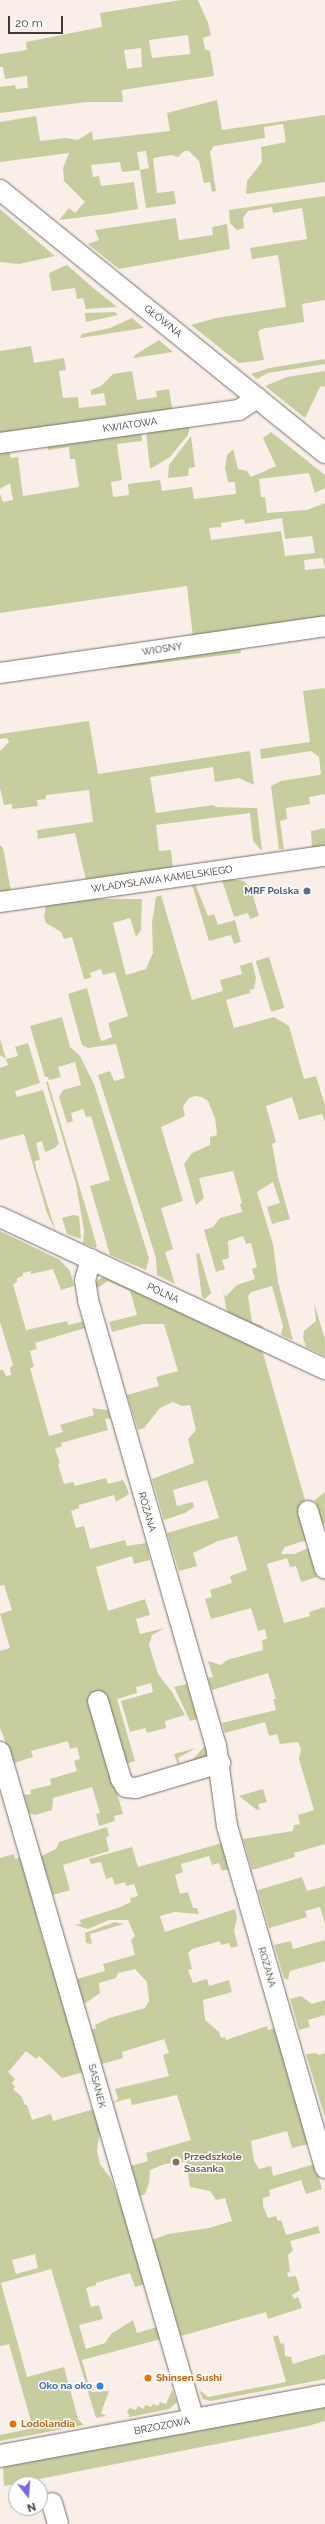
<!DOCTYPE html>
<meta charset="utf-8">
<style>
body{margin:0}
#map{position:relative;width:325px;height:2524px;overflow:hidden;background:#faefe8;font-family:Raleway,sans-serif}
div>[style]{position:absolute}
.green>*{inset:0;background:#c8cd9f;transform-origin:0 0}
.roads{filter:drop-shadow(0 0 1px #796f69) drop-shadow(0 0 1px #796f69)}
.minor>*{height:20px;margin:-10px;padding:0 10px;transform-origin:10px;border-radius:10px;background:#fff}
.tertiary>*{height:22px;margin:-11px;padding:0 11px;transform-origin:11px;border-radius:11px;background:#fff}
.dots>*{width:11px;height:11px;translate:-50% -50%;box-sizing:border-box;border:2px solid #fefefe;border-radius:50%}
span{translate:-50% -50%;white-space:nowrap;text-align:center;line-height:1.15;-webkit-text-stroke:3px #fefefe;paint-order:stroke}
.street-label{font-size:10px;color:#3e3936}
.service-label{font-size:10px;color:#4e5e75;font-weight:700}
.right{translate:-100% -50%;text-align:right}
.education-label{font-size:10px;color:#785e54;font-weight:700}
.left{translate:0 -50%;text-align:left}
.food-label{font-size:10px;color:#c56008;font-weight:700}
.shop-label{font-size:10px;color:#366cbe;font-weight:700}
.north{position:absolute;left:8px;top:2476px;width:40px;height:40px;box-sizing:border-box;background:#fefefe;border:1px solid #b1afae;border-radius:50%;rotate:163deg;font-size:11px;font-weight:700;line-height:16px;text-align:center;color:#3e3936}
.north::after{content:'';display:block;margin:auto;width:14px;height:18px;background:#7367e2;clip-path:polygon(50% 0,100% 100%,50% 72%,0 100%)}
.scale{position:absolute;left:8px;top:16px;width:55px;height:18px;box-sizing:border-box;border:2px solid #3e3936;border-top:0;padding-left:5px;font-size:12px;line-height:14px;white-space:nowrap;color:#3e3936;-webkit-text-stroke:3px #fefefe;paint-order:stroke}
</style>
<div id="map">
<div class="green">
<div style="clip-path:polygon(evenodd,181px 0,198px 0,208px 23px,211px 35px,203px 38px,205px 49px,210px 51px,214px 76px,122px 90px,123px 102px,86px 102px,0 113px,0 87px,15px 85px,16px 89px,28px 88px,27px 76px,5px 79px,3px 67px,0 67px,0 54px,27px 50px,26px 42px,102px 27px,100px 13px,181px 0,188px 35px,190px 54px,152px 58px,149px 40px,188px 35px,181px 0,141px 48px,142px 67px,127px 69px,124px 50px,141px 48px)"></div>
<div style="clip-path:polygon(evenodd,217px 100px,222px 130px,325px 115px,325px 182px,246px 194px,247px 181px,262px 162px,261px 147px,286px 142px,283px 124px,264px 127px,265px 138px,214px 146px,210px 152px,216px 191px,212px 192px,210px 182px,204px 183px,199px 161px,189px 151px,184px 151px,178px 157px,171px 155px,153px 158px,157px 193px,174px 191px,176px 204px,146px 208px,140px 170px,122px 172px,120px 162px,91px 165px,93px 177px,99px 176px,101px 186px,134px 182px,138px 209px,107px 214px,59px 220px,69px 208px,75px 213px,85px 202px,64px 181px,63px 168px,69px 153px,0 162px,0 122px,36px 116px,40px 141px,66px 138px,78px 140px,92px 131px,93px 140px,170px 131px,167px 113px,217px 100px,146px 151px,149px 168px,140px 170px,137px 152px,146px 151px)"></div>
<div style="clip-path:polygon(325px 196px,325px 300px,302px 304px,304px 322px,261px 329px,258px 332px,264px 360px,239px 363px,191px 325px,216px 318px,286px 307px,278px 255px,252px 259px,250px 248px,307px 239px,302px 208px,273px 213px,272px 207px,248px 211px,243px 218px,244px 228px,237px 230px,230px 223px,229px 210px)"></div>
<div style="clip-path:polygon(0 209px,36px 240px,55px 256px,19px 264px,0 262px)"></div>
<div style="clip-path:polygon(176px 218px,179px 240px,213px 235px,212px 227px,227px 224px,230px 249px,119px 269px,88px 244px,99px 240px,95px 230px)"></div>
<div style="clip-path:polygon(67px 265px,91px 286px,117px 307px,86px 309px,83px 298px,77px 299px,75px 288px,52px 291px,49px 273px)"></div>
<div style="clip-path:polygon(115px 312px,118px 315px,86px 322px,85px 313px)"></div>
<div style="clip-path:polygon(132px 318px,144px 328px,80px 338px,82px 334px,110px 328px)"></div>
<div style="clip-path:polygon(159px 340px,173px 352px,133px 358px,135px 355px)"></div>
<div style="clip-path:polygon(31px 346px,34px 363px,64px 358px,66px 370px,59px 371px,63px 398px,78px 397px,79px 408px,106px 405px,104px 393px,91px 395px,91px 390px,101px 386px,113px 374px,132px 371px,137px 400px,157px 397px,156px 391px,169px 389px,173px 413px,0 436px,0 351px)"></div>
<div style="clip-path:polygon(325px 359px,325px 364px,268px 373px,257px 379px,251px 374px,269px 368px)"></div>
<div style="clip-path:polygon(325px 371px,325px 386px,320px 387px,305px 418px,265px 386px,287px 377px)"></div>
<div style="clip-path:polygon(190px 425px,188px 435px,170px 457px,150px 469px,146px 430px)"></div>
<div style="clip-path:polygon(evenodd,141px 431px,142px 441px,117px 444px,122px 480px,111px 482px,113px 497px,129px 495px,128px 484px,160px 480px,162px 491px,192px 487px,194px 499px,236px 494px,235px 482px,228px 482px,225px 468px,227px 455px,233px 449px,238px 469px,247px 471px,251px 477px,276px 466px,263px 438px,271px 432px,325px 475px,325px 488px,315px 493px,309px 473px,259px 479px,261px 497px,265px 497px,267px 513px,307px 510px,325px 503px,325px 568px,323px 558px,304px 560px,305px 570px,325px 568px,325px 618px,193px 637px,187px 586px,0 613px,0 494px,3px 502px,13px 500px,10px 483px,0 489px,0 450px,9px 449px,11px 458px,18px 457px,23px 496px,79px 487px,75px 459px,70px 459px,69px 447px,48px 450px,47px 443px,141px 431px,282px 518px,285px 539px,312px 536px,315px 553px,285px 556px,281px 531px,211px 540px,209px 528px,221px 527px,221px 523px,244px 519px,245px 524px,282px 518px)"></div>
<div style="clip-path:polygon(191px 436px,195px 467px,189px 468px,188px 476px,168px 478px,169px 465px)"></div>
<div style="left:240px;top:645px;width:8px;height:125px;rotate:83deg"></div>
<div style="clip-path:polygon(325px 688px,325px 794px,309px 797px,310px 804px,286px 808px,287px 819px,280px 821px,284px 849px,279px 849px,271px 786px,281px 781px,319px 775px,321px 774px,319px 757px,311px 751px,261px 759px,260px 749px,310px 742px,303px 691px)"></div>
<div style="clip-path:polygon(89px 721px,98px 774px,250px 751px,254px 785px,239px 778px,215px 782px,213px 767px,150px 777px,156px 813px,213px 805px,216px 807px,257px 808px,262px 851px,253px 841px,250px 813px,156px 825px,159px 851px,171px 850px,173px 868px,86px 880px,75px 833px,38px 839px,37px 830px,93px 822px,89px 790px,46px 795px,46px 799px,37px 800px,38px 806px,12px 809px,12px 804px,4px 805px,0 788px,0 751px,9px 742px,7px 738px,0 739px,0 734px)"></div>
<div style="clip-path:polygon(325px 828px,325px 847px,312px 848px,311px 831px)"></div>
<div style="clip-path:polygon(0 845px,3px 848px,11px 891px,0 892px)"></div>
<div style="clip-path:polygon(231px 879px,244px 881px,251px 889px,259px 916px,250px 919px,248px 913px,234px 917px,222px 880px)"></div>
<div style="clip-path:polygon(195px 884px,208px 916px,214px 914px,218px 925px,235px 920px,241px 942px,234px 944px,231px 935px,209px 941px,192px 885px)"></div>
<div style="clip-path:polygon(161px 895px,192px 1000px,223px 991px,220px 980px,242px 974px,240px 966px,252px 962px,256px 978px,254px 989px,250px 990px,250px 993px,226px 1000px,234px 1028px,274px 1017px,289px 1026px,304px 1079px,316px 1076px,325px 1105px,325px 1122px,322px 1114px,299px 1120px,292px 1097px,266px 1106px,276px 1142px,272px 1144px,278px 1177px,290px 1219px,272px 1224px,267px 1207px,280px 1203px,273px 1182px,257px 1192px,273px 1244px,278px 1282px,293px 1340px,281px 1335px,283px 1326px,272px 1286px,251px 1292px,248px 1296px,252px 1322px,264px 1327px,260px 1330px,230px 1315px,226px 1308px,223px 1290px,225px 1297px,237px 1285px,255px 1279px,252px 1269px,257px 1267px,251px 1243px,246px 1244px,243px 1236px,228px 1241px,229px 1258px,222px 1260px,225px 1269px,216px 1272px,204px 1230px,213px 1227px,220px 1218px,242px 1212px,240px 1204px,242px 1203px,233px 1171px,199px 1178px,204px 1198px,196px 1205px,184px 1164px,192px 1153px,210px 1145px,210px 1137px,217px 1135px,215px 1118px,208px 1101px,202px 1097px,194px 1096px,188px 1099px,183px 1107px,185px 1116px,161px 1127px,183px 1201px,161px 1208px,173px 1249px,165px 1252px,175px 1284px,157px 1275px,156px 1258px,98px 1075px,110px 1071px,114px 1081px,125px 1078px,116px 1044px,88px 1048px,82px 1045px,68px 994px,87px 988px,100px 1038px,102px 1041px,112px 1037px,108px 1023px,128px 1016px,115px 972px,103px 975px,101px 969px,90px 973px,91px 978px,84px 979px,72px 937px,64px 939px,61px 932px,46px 923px,44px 916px,46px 906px,63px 903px,94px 899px,142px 899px,141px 930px,136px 937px,130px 918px,113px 923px,126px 975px,146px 969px,153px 953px,152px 923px,156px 897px)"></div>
<div style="left:269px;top:957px;width:53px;height:14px;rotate:73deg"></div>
<div style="clip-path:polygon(62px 1017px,70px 1047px,80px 1056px,94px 1084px,149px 1258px,146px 1270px,110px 1255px,90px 1186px,110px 1180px,91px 1116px,86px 1117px,83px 1109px,71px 1113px,73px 1121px,67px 1123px,59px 1097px,63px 1090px,81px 1085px,75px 1062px,58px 1067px,61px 1077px,49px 1080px,48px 1077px,45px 1077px,30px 1026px)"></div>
<div style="clip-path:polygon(0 1039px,6px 1059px,18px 1056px,15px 1047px,28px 1043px,40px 1083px,15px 1091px,17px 1097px,43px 1090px,59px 1143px,55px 1148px,45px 1152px,42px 1141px,36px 1143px,40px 1160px,35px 1161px,36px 1168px,56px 1232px,47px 1213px,24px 1134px,0 1140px,0 1068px,8px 1065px,6px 1059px,0 1055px)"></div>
<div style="clip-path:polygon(46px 1082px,48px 1082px,79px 1185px,97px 1246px,95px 1248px,83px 1243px,84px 1230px,76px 1184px)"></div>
<div style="clip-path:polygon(73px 1215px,79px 1216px,81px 1239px,67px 1234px,63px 1221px,62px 1218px)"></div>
<div style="clip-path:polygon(0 1231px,60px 1260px,70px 1271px,74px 1286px,61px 1290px,53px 1269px,31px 1274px,31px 1271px,23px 1273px,23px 1276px,17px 1278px,17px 1282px,13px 1284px,26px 1330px,67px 1321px,68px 1325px,84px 1321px,85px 1328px,35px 1343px,37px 1349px,30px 1351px,34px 1367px,30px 1368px,49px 1436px,63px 1432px,60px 1425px,94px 1415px,92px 1408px,108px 1410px,111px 1418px,105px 1419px,108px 1430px,61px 1443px,62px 1446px,55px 1449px,60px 1463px,58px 1464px,64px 1484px,73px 1482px,75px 1486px,106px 1478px,108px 1484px,123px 1480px,127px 1488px,129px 1494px,116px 1502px,114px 1495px,79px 1505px,79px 1508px,71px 1511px,76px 1528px,84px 1526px,90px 1549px,125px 1540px,127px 1546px,146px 1543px,150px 1560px,134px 1564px,132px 1556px,96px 1567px,108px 1611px,145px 1599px,150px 1615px,136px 1619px,140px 1634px,165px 1628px,152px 1635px,149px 1645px,158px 1674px,172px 1692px,185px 1715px,165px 1721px,166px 1728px,147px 1733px,145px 1728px,130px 1732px,121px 1701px,153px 1692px,151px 1683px,136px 1687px,137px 1693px,117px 1699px,135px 1761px,123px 1765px,90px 1700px,123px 1814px,114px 1816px,115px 1821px,99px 1826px,96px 1814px,100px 1813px,92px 1787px,53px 1798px,52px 1810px,35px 1815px,29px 1813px,24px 1795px,31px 1794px,30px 1790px,51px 1785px,50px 1779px,77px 1771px,74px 1761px,80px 1759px,77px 1747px,70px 1749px,68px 1741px,31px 1751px,33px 1757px,14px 1763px,0 1728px,0 1651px,10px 1648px,0 1614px,12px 1610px,4px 1585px,0 1586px,0 1370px,3px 1370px,6px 1376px,11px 1375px,10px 1368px,13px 1365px,0 1322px)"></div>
<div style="clip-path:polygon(199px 1253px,211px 1293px,205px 1299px,202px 1297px,196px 1254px)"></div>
<div style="clip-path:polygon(105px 1276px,261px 1346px,307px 1507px,307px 1540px,285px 1547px,281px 1554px,294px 1554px,309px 1548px,317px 1577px,301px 1582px,296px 1566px,290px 1567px,287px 1558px,267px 1564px,284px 1623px,310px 1616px,309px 1612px,325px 1607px,325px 1844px,294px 1853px,295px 1857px,252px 1870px,243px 1839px,293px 1831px,294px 1825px,300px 1824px,298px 1815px,314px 1810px,299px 1759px,301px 1749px,298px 1742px,280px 1744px,277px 1734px,269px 1736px,265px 1722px,225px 1733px,222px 1723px,276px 1710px,273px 1699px,276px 1699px,268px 1673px,212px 1690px,208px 1678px,213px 1677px,208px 1661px,221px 1665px,227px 1660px,263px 1650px,262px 1640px,267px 1639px,265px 1629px,258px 1631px,251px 1608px,211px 1619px,205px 1599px,212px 1597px,210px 1590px,232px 1583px,230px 1576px,247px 1570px,237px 1536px,218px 1541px,193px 1553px,197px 1566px,179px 1571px,167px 1533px,219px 1518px,207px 1480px,173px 1490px,177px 1506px,193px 1502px,194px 1507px,185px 1513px,164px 1520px,152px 1479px,194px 1463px,188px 1439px,196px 1430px,190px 1405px,182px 1406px,173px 1402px,160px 1408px,144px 1428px,138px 1430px,127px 1395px,159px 1386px,156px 1377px,178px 1371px,164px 1324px,143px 1324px,112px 1332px,109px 1322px,137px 1315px,130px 1291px,108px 1281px,99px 1287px,94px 1287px,98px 1280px)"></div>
<div style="clip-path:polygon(314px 1303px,325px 1339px,325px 1356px,306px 1347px,303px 1337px,304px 1331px,316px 1321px)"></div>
<div style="clip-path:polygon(325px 1492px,325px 1523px,322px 1524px,315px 1500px)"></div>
<div style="clip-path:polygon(187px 1684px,197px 1719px,190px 1721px,174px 1687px)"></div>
<div style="clip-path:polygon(205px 1746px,209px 1760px,179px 1768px,174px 1754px,196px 1748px,178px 1758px,180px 1764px,193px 1759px)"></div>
<div style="clip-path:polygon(263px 1789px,267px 1802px,258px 1804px,260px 1809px,257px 1810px,239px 1796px)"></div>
<div style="clip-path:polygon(107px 1827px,109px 1836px,106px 1837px,109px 1851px,63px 1865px,70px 1890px,53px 1895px,41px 1856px,56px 1849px,59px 1842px)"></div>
<div style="clip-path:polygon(222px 1843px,229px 1869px,222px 1871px,219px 1863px,212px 1865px,209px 1856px,181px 1864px,183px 1872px,175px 1875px,180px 1894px,188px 1892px,193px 1908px,197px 1908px,199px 1914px,175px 1912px,160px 1916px,165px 1932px,235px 1909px,237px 1918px,234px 1931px,238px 1946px,231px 1948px,229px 1943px,221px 1945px,220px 1941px,192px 1949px,188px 1953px,192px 1969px,188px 1970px,193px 1983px,207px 1979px,209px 1986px,229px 1980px,232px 1992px,203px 2000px,205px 2020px,219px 2032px,221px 2038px,225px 2037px,226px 2040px,267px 2026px,268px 2030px,275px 2028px,309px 2144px,292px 2148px,287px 2131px,251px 2141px,254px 2161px,259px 2169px,271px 2166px,273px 2176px,315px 2164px,322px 2189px,306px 2194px,301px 2180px,269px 2190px,270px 2196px,263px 2198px,263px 2206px,268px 2218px,276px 2216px,278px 2221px,281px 2220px,286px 2235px,318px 2226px,320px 2233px,290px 2241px,293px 2250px,288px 2255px,290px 2272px,287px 2273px,288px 2277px,296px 2276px,300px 2290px,292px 2295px,294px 2299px,298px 2297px,302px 2308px,268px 2319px,266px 2312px,181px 2336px,152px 2240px,168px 2234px,209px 2228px,232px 2221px,225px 2198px,216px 2200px,210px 2191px,190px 2187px,186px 2162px,165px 2164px,150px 2170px,149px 2183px,145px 2194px,140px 2196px,131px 2166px,148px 2161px,146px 2153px,191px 2140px,177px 2095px,132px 2105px,130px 2098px,113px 2103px,118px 2099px,115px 2089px,169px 2076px,163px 2055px,169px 2053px,164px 2039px,122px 2052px,123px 2058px,102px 2064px,92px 2029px,96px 2028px,95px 2025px,109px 2018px,145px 2008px,149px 2001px,147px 1982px,135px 1969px,118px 1973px,116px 1978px,99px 1983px,100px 1993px,84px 2004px,77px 1979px,105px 1971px,103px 1964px,135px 1955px,131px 1940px,135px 1936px,128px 1920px,109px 1920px,88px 1929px,75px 1925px,81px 1924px,80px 1920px,118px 1908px,131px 1902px,130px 1898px,138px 1896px,134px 1884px,126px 1886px,125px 1882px,115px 1885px,112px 1877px,106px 1879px,101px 1862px,91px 1864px,89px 1859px,132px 1847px,138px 1867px)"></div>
<div style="clip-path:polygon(evenodd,14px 1854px,15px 1859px,21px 1857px,42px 1937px,84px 2072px,62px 2078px,39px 2056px,36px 2059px,26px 2051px,8px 2072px,15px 2079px,12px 2083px,15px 2087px,13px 2089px,22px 2097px,25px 2105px,27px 2105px,32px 2120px,51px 2114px,53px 2121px,94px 2109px,100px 2130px,97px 2151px,100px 2164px,111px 2179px,125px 2216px,145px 2284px,135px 2287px,130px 2273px,96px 2283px,96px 2285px,86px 2288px,91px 2307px,99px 2305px,103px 2319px,79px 2325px,86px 2349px,105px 2343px,111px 2334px,133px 2320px,137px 2333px,157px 2327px,161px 2339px,82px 2360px,91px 2392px,109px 2391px,101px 2413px,106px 2416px,96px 2418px,51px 2269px,1px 2283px,27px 2377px,64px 2367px,78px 2419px,84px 2425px,0 2441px,0 2435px,33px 2428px,9px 2344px,0 2346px,0 1858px,14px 1854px,35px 2254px,38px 2268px,16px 2274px,12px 2260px,35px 2254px)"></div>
<div style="clip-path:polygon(302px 1877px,307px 1891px,325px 1886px,325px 1924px,320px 1907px,305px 1911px,307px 1917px,269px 1928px,258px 1890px)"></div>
<div style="clip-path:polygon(115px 1922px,124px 1924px,90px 1934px,92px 1944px,86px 1943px,85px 1933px)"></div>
<div style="clip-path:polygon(325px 1940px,325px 1961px,290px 1971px,288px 1980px,284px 1978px,274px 1945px,291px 1941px,293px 1949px)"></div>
<div style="clip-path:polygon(301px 1996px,312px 2004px,325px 2000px,325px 2015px,308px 2020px,310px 2027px,299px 2030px,290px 1999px)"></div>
<div style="clip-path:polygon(315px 2053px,319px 2055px,325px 2053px,325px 2118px,306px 2054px)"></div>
<div style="clip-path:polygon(278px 2335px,281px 2344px,284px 2343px,285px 2356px,291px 2357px,293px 2364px,325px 2354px,325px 2379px,211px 2401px,203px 2399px,199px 2390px,208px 2397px,286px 2382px,273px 2337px)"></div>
<div style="clip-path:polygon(172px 2390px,177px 2402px,169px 2409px,130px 2417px,127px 2411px,130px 2408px,136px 2410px,138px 2406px,144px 2409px,145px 2405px,151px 2407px,153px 2404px,158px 2406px,160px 2402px,166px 2404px)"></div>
<div style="clip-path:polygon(325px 2405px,325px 2421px,308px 2426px,4px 2486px,3px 2466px)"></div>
</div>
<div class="roads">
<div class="minor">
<div style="left:0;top:190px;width:418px;rotate:39deg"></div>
<div style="left:0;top:443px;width:241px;rotate:-7.9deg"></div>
<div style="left:239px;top:410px;width:22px;rotate:-34deg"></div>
<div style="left:0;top:673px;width:328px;rotate:-8.2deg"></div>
<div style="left:0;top:902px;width:328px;rotate:-8.1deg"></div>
<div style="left:0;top:1217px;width:359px;rotate:25.1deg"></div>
<div style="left:91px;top:1259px;width:22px;rotate:106deg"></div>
<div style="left:85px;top:1280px;width:20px;rotate:81deg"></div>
<div style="left:88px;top:1300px;width:463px;rotate:74deg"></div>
<div style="left:216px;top:1745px;width:82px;rotate:82.3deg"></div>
<div style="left:227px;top:1826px;width:356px;rotate:74deg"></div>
<div style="left:308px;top:1511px;width:60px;rotate:73.7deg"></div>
<div style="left:98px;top:1701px;width:81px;rotate:73.6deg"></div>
<div style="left:121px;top:1779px;width:9px;rotate:58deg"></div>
<div style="left:126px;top:1787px;width:10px;rotate:6deg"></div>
<div style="left:136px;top:1788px;width:88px;rotate:-16.6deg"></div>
<div style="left:0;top:1752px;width:696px;rotate:73.81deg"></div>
<div style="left:52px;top:2503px;width:22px;rotate:74deg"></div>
</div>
<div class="tertiary">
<div style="left:0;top:2456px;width:330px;rotate:-10.5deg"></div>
</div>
</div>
<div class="dots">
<div style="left:307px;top:891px;background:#5c6f8a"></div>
<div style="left:176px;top:2162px;background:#8d6e63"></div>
<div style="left:148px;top:2378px;background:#e8710a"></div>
<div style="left:100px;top:2386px;background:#3f7fe0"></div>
<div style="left:13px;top:2424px;background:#e8710a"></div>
</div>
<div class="street-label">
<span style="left:163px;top:321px;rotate:39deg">GŁÓWNA</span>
<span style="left:130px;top:425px;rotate:-8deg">KWIATOWA</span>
<span style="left:162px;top:649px;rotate:-9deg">WIOSNY</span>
<span style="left:162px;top:879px;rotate:-8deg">WŁADYSŁAWA KAMELSKIEGO</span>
<span style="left:163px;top:1293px;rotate:25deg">POLNA</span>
<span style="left:147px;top:1512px;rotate:74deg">RÓŻANA</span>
<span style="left:267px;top:1967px;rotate:74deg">RÓŻANA</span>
<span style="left:97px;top:2086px;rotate:76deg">SASANEK</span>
<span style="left:162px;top:2426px;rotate:-11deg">BRZOZOWA</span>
</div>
<div class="service-label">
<span class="right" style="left:299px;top:891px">MRF Polska</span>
</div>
<div class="education-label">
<span class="left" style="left:184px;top:2162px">Przedszkole<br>Sasanka</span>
</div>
<div class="food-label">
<span class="left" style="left:156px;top:2378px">Shinsen Sushi</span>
<span class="left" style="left:21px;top:2424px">Lodolandia</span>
</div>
<div class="shop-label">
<span class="right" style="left:92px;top:2386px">Oko na oko</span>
</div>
<div class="north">N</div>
<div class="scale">20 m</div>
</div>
